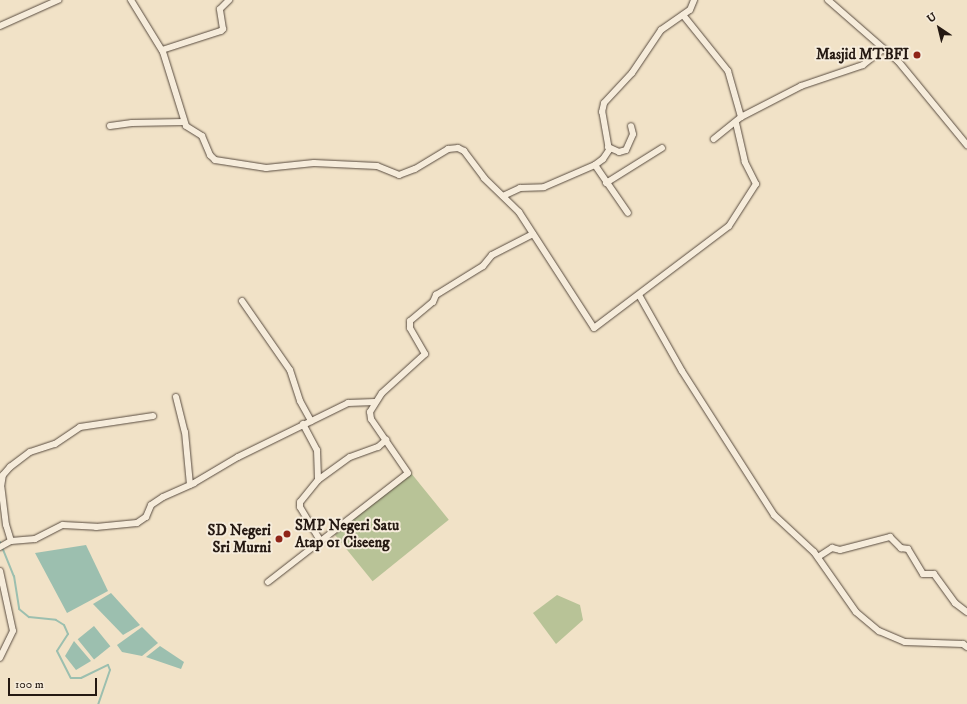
<!DOCTYPE html>
<style>
body{margin:0}
#map{position:relative;width:967px;height:704px;overflow:hidden;background:#f1e2c7;font-family:"IM FELL DW Pica",serif}
div>[style]{position:absolute}
.green>*{inset:0;background:#b8c397;transform-origin:0 0}
.water>*{inset:0;background:#9cbfaf;transform-origin:0 0}
.stream>*{height:2px;margin:-1px;padding:0 1px;transform-origin:1px;border-radius:1px;background:#9cbfaf}
.roads{filter:drop-shadow(0 0 1px #584b3f) drop-shadow(0 0 1px #584b3f)}
.minor>*{height:6px;margin:-3px;padding:0 3px;transform-origin:3px;border-radius:3px;background:#f6ecdb}
.dots>*{width:11px;height:11px;translate:-50% -50%;box-sizing:border-box;border:2px solid #f6ecdb;border-radius:50%}
span{translate:-50% -50%;white-space:nowrap;text-align:center;line-height:1.15;-webkit-text-stroke:4px #f6ecdb;paint-order:stroke}
.poi-label{font-size:15px;color:#251912;font-weight:700}
.right{translate:-100% -50%;text-align:right}
.left{translate:0 -50%;text-align:left}
.north{position:absolute;left:919px;top:8px;width:40px;height:40px;-webkit-text-stroke:3px #f6ecdb;paint-order:stroke;rotate:325deg;font-size:11px;font-weight:700;line-height:16px;text-align:center;color:#251912}
.north::after{content:'';display:block;margin:auto;width:14px;height:18px;background:#251912;clip-path:polygon(50% 0,100% 100%,50% 72%,0 100%)}
.scale{position:absolute;left:8px;top:678px;width:89px;height:18px;box-sizing:border-box;border:2px solid #251912;border-top:0;padding-left:5px;font-size:12px;line-height:14px;white-space:nowrap;color:#251912;-webkit-text-stroke:3px #f6ecdb;paint-order:stroke}
</style>
<div id="map">
<div class="green">
<div style="left:411px;top:473px;width:60px;height:98px;rotate:51deg"></div>
<div style="clip-path:polygon(557px 595px,580px 605px,583px 620px,556px 644px,533px 613px)"></div>
</div>
<div class="water">
<div style="clip-path:polygon(86px 545px,108px 591px,67px 613px,35px 553px)"></div>
<div style="clip-path:polygon(111px 593px,140px 625px,123px 635px,93px 604px)"></div>
<div style="left:94px;top:626px;width:26px;height:21px;rotate:51deg"></div>
<div style="clip-path:polygon(142px 627px,158px 643px,142px 656px,122px 652px,117px 645px)"></div>
<div style="clip-path:polygon(74px 641px,91px 661px,76px 670px,65px 656px)"></div>
<div style="clip-path:polygon(160px 646px,184px 662px,181px 669px,146px 657px)"></div>
</div>
<div class="stream">
<div style="left:0;top:542px;width:37px;rotate:68deg"></div>
<div style="left:14px;top:576px;width:33px;rotate:81deg"></div>
<div style="left:19px;top:609px;width:13px;rotate:39deg"></div>
<div style="left:29px;top:617px;width:27px;rotate:6deg"></div>
<div style="left:56px;top:620px;width:9px;rotate:32deg"></div>
<div style="left:64px;top:625px;width:10px;rotate:66deg"></div>
<div style="left:68px;top:634px;width:20px;rotate:123deg"></div>
<div style="left:57px;top:651px;width:30px;rotate:63deg"></div>
<div style="left:71px;top:678px;width:10px"></div>
<div style="left:81px;top:678px;width:30px;rotate:-26deg"></div>
<div style="left:108px;top:665px;width:5px;rotate:68deg"></div>
<div style="left:110px;top:670px;width:36px;rotate:109deg"></div>
</div>
<div class="roads">
<div class="minor">
<div style="left:131px;top:0;width:61px;rotate:58.4deg"></div>
<div style="left:163px;top:52px;width:77px;rotate:72.7deg"></div>
<div style="left:186px;top:126px;width:19px;rotate:32deg"></div>
<div style="left:202px;top:136px;width:21px;rotate:67deg"></div>
<div style="left:210px;top:155px;width:7px;rotate:45deg"></div>
<div style="left:215px;top:160px;width:52px;rotate:8.9deg"></div>
<div style="left:266px;top:168px;width:48px;rotate:-5.9deg"></div>
<div style="left:314px;top:163px;width:63px;rotate:2.7deg"></div>
<div style="left:377px;top:166px;width:24px;rotate:22deg"></div>
<div style="left:399px;top:175px;width:17px;rotate:-21deg"></div>
<div style="left:415px;top:169px;width:39px;rotate:-31deg"></div>
<div style="left:448px;top:149px;width:10px;rotate:-6deg"></div>
<div style="left:458px;top:148px;width:7px;rotate:27deg"></div>
<div style="left:464px;top:151px;width:34px;rotate:53deg"></div>
<div style="left:484px;top:178px;width:49px;rotate:44.2deg"></div>
<div style="left:519px;top:212px;width:138px;rotate:57.1deg"></div>
<div style="left:594px;top:328px;width:169px;rotate:-37.1deg"></div>
<div style="left:729px;top:226px;width:50px;rotate:-57.3deg"></div>
<div style="left:756px;top:184px;width:25px;rotate:-117deg"></div>
<div style="left:745px;top:162px;width:40px;rotate:-103deg"></div>
<div style="left:828px;top:0;width:93px;rotate:41.1deg"></div>
<div style="left:898px;top:61px;width:109px;rotate:50.6deg"></div>
<div style="left:683px;top:15px;width:72px;rotate:51.2deg"></div>
<div style="left:728px;top:71px;width:48px;rotate:74.2deg"></div>
<div style="left:741px;top:117px;width:35px;rotate:141deg"></div>
<div style="left:0;top:26px;width:64px;rotate:-24.1deg"></div>
<div style="left:162px;top:50px;width:62px;rotate:-17.9deg"></div>
<div style="left:221px;top:31px;width:3px;rotate:-45deg"></div>
<div style="left:223px;top:29px;width:20px;rotate:-99deg"></div>
<div style="left:220px;top:9px;width:13px;rotate:-45deg"></div>
<div style="left:741px;top:117px;width:68px;rotate:-27.3deg"></div>
<div style="left:801px;top:86px;width:65px;rotate:-18.7deg"></div>
<div style="left:863px;top:65px;width:26px;rotate:-39deg"></div>
<div style="left:110px;top:126px;width:22px;rotate:-8deg"></div>
<div style="left:132px;top:123px;width:52px;rotate:-1.1deg"></div>
<div style="left:608px;top:147px;width:12px;rotate:24deg"></div>
<div style="left:619px;top:152px;width:7px;rotate:-16deg"></div>
<div style="left:626px;top:150px;width:17px;rotate:-66deg"></div>
<div style="left:633px;top:134px;width:8px;rotate:-104deg"></div>
<div style="left:595px;top:165px;width:58px;rotate:55.5deg"></div>
<div style="left:606px;top:183px;width:66px;rotate:-32deg"></div>
<div style="left:503px;top:196px;width:19px;rotate:-25deg"></div>
<div style="left:520px;top:188px;width:24px;rotate:-2deg"></div>
<div style="left:544px;top:187px;width:56px;rotate:-23.3deg"></div>
<div style="left:595px;top:165px;width:10px;rotate:-37deg"></div>
<div style="left:603px;top:159px;width:11px;rotate:-56deg"></div>
<div style="left:609px;top:150px;width:39px;rotate:-100deg"></div>
<div style="left:602px;top:112px;width:9px;rotate:-77deg"></div>
<div style="left:604px;top:103px;width:41px;rotate:-47deg"></div>
<div style="left:632px;top:73px;width:52px;rotate:-56deg"></div>
<div style="left:661px;top:30px;width:35px;rotate:-35deg"></div>
<div style="left:690px;top:10px;width:11px;rotate:-68deg"></div>
<div style="left:639px;top:295px;width:87px;rotate:60.5deg"></div>
<div style="left:682px;top:371px;width:171px;rotate:57.4deg"></div>
<div style="left:774px;top:515px;width:54px;rotate:42.8deg"></div>
<div style="left:814px;top:552px;width:73px;rotate:55deg"></div>
<div style="left:856px;top:612px;width:30px;rotate:40deg"></div>
<div style="left:879px;top:631px;width:28px;rotate:23deg"></div>
<div style="left:905px;top:642px;width:58px;rotate:2deg"></div>
<div style="left:963px;top:644px;width:5px;rotate:37deg"></div>
<div style="left:242px;top:301px;width:84px;rotate:55.2deg"></div>
<div style="left:290px;top:370px;width:33px;rotate:72deg"></div>
<div style="left:300px;top:401px;width:23px;rotate:61deg"></div>
<div style="left:176px;top:397px;width:36px;rotate:76deg"></div>
<div style="left:185px;top:432px;width:53px;rotate:84.6deg"></div>
<div style="left:303px;top:424px;width:30px;rotate:62deg"></div>
<div style="left:317px;top:450px;width:30px;rotate:88deg"></div>
<div style="left:318px;top:480px;width:28px;rotate:129deg"></div>
<div style="left:300px;top:502px;width:5px;rotate:90deg"></div>
<div style="left:300px;top:507px;width:41px;rotate:59deg"></div>
<div style="left:318px;top:480px;width:39px;rotate:-36deg"></div>
<div style="left:350px;top:457px;width:30px;rotate:-20deg"></div>
<div style="left:378px;top:447px;width:11px;rotate:-41deg"></div>
<div style="left:11px;top:541px;width:17px;rotate:-107deg"></div>
<div style="left:6px;top:525px;width:38px;rotate:-97deg"></div>
<div style="left:1px;top:487px;width:12px;rotate:-81deg"></div>
<div style="left:3px;top:475px;width:11px;rotate:-49deg"></div>
<div style="left:10px;top:467px;width:25px;rotate:-37deg"></div>
<div style="left:30px;top:452px;width:26px;rotate:-18deg"></div>
<div style="left:55px;top:444px;width:30px;rotate:-34deg"></div>
<div style="left:80px;top:427px;width:74px;rotate:-8.6deg"></div>
<div style="left:0;top:547px;width:13px;rotate:-29deg"></div>
<div style="left:11px;top:541px;width:24px;rotate:-5deg"></div>
<div style="left:35px;top:539px;width:31px;rotate:-27deg"></div>
<div style="left:63px;top:525px;width:33px;rotate:3deg"></div>
<div style="left:96px;top:527px;width:41px;rotate:-5.6deg"></div>
<div style="left:137px;top:523px;width:11px;rotate:-34deg"></div>
<div style="left:146px;top:517px;width:13px;rotate:-67deg"></div>
<div style="left:151px;top:505px;width:14px;rotate:-34deg"></div>
<div style="left:163px;top:497px;width:34px;rotate:-24deg"></div>
<div style="left:194px;top:483px;width:51px;rotate:-30.6deg"></div>
<div style="left:238px;top:457px;width:123px;rotate:-26.1deg"></div>
<div style="left:348px;top:403px;width:27px;rotate:-2deg"></div>
<div style="left:818px;top:557px;width:17px;rotate:-33deg"></div>
<div style="left:832px;top:548px;width:8px;rotate:14deg"></div>
<div style="left:840px;top:550px;width:52px;rotate:-14.6deg"></div>
<div style="left:890px;top:537px;width:16px;rotate:45deg"></div>
<div style="left:901px;top:548px;width:7px;rotate:8deg"></div>
<div style="left:908px;top:549px;width:29px;rotate:59deg"></div>
<div style="left:923px;top:574px;width:11px"></div>
<div style="left:934px;top:574px;width:36px;rotate:54deg"></div>
<div style="left:955px;top:603px;width:15px;rotate:37deg"></div>
<div style="left:0;top:571px;width:61px;rotate:77.8deg"></div>
<div style="left:13px;top:631px;width:30px;rotate:116deg"></div>
<div style="left:268px;top:582px;width:177px;rotate:-37.9deg"></div>
<div style="left:408px;top:473px;width:65px;rotate:-124.4deg"></div>
<div style="left:371px;top:419px;width:7px;rotate:-98deg"></div>
<div style="left:370px;top:412px;width:22px;rotate:-58deg"></div>
<div style="left:382px;top:393px;width:58px;rotate:-42.2deg"></div>
<div style="left:425px;top:354px;width:30px;rotate:-120deg"></div>
<div style="left:410px;top:328px;width:7px;rotate:-90deg"></div>
<div style="left:410px;top:321px;width:30px;rotate:-40deg"></div>
<div style="left:433px;top:302px;width:8px;rotate:-67deg"></div>
<div style="left:436px;top:295px;width:55px;rotate:-31.7deg"></div>
<div style="left:483px;top:266px;width:14px;rotate:-51deg"></div>
<div style="left:492px;top:255px;width:46px;rotate:-27.1deg"></div>
</div>
</div>
<div class="dots">
<div style="left:917px;top:55px;background:#8f2418"></div>
<div style="left:287px;top:534px;background:#8f2418"></div>
<div style="left:279px;top:539px;background:#8f2418"></div>
</div>
<div class="poi-label">
<span class="right" style="left:909px;top:55px">Masjid MTBFI</span>
<span class="left" style="left:295px;top:534px">SMP Negeri Satu<br>Atap 01 Ciseeng</span>
<span class="right" style="left:271px;top:539px">SD Negeri<br>Sri Murni</span>
</div>
<div class="north">U</div>
<div class="scale">100 m</div>
</div>
